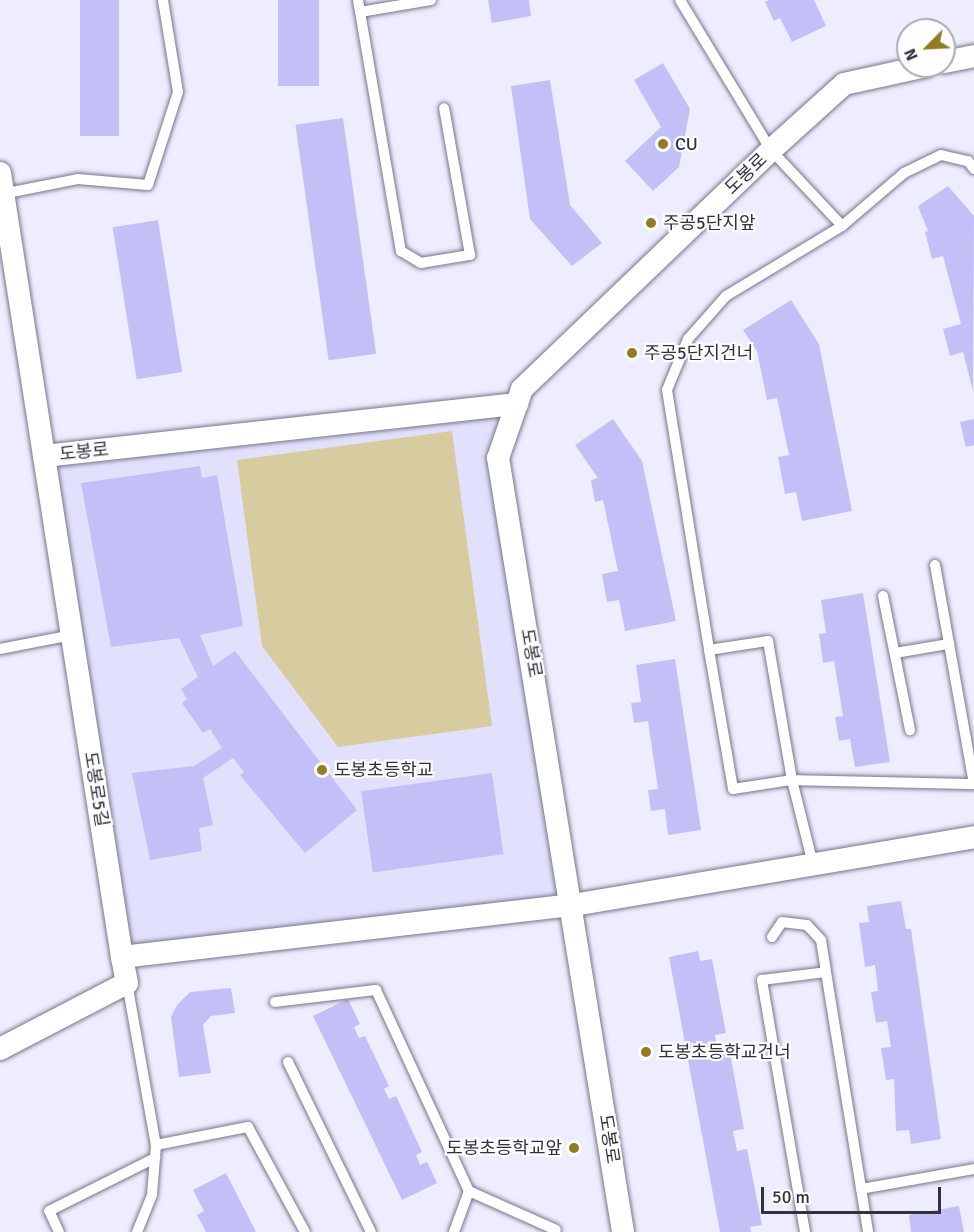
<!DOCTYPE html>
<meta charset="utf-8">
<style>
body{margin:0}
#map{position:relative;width:974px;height:1232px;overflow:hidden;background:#eeedff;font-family:Signika,"Noto Sans KR",sans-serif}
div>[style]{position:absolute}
.built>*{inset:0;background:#e1e0fd}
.green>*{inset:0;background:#d6cca0}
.building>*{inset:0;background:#c3c0f8;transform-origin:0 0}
.roads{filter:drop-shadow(0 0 2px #777689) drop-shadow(0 0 2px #777689)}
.lane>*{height:10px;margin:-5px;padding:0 5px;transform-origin:5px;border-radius:5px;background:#fff}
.street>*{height:22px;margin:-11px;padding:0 11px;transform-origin:11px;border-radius:11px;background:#fff}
.dots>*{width:16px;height:16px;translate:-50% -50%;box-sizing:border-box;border:3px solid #fdfdfd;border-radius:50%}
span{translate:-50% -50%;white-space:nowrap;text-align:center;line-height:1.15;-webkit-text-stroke:4.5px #fdfdfd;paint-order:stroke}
.poi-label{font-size:18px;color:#32323a}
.left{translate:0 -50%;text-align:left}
.right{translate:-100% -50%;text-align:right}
.street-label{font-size:18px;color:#32323a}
.north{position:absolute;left:896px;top:18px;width:60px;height:60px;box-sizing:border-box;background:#fdfdfd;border:2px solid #acacaf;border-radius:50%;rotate:246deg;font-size:16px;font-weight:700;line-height:24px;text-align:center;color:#32323a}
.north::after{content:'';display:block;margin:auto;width:21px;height:27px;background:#907d24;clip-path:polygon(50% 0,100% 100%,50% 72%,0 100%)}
.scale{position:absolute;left:761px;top:1187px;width:180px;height:27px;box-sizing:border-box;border:3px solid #32323a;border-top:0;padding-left:8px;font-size:18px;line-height:21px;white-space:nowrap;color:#32323a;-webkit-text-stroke:4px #fdfdfd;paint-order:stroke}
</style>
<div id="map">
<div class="built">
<div style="clip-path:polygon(517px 404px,498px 458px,573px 905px,122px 957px,44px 456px)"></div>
</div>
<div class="green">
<div style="clip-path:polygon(452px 431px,492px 726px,338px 747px,262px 646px,237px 460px)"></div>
</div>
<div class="building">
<div style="left:80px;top:0;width:39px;height:136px"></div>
<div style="left:278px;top:0;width:41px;height:86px"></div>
<div style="clip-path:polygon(488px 0,529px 0,531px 16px,492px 23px)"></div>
<div style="clip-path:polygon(769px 0,814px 0,826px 26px,792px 42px,780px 18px,774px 21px,765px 2px)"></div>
<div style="clip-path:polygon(663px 63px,690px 109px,679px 167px,653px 191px,625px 161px,661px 127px,634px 80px)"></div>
<div style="clip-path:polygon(550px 80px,570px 205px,602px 243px,572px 266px,530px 219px,511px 86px)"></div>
<div style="left:343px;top:118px;width:238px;height:48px;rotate:82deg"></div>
<div style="clip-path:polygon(948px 186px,974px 216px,973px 391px,963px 352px,950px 356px,943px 329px,961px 324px,943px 256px,932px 259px,925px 232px,928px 231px,918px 206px)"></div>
<div style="left:158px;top:220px;width:154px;height:46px;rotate:81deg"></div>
<div style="clip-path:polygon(791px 300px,819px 344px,852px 511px,802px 521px,796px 492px,785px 494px,778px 457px,789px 455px,777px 398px,767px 400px,757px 351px,743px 330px)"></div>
<div style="clip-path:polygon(613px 419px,642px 461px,676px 621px,625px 631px,619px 600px,607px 602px,602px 574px,618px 571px,603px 500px,595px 502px,591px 480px,598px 478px,575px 445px)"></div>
<div style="clip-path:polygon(974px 419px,974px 445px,966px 447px,960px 422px)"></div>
<div style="clip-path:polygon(200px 466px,202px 478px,217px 475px,243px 626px,200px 635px,213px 666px,235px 651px,357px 810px,305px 853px,240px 775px,244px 772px,233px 758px,203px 778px,213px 825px,199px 828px,202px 851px,150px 860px,132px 773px,194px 766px,222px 748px,210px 729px,203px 733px,182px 703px,187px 699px,181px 689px,198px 677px,179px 638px,111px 647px,81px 483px)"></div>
<div style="clip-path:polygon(863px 593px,890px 762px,855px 767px,850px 739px,839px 741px,835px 717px,843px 716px,834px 661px,823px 663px,819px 634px,826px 633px,821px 600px)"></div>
<div style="clip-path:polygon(675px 659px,701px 830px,668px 835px,665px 809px,651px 811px,648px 790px,658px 789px,648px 721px,634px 723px,631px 703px,641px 702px,636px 665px)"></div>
<div style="left:492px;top:773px;width:82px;height:132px;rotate:82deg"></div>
<div style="clip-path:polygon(901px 901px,906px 929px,911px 929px,941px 1139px,911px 1144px,909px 1130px,896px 1131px,894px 1079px,886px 1080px,881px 1048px,891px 1047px,887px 1021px,876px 1023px,871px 992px,878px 991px,875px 965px,865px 967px,859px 923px,869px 922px,867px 906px)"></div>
<div style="clip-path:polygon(698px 951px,700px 961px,712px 959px,726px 1033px,715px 1035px,719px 1056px,730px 1053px,744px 1129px,733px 1131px,737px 1151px,747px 1149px,762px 1225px,750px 1227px,751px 1232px,720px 1232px,669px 957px)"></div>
<div style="clip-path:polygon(231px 988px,235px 1013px,211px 1016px,203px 1025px,211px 1073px,179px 1077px,171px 1017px,177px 1005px,190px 992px)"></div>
<div style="clip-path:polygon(348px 999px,360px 1024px,354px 1027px,359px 1038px,365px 1036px,389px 1086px,384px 1089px,389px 1099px,396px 1096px,422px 1152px,416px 1155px,420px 1165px,427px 1162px,437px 1183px,402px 1200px,313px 1016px)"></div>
<div style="clip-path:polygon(226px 1173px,256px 1232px,206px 1232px,197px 1215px,204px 1211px,193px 1190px)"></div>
<div style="clip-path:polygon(959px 1206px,964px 1232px,911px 1232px,909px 1215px)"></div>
</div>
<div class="roads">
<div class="lane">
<div style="left:358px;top:0;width:255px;rotate:80.3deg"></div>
<div style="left:401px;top:251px;width:23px;rotate:31deg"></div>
<div style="left:421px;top:263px;width:50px;rotate:-9.3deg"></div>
<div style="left:470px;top:255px;width:149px;rotate:-100deg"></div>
<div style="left:680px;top:0;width:175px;rotate:58.8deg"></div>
<div style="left:771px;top:150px;width:104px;rotate:46.9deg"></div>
<div style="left:842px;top:226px;width:135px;rotate:148.9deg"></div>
<div style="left:726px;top:296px;width:57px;rotate:131.5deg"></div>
<div style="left:688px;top:339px;width:55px;rotate:112.4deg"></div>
<div style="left:667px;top:390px;width:263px;rotate:80.8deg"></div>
<div style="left:709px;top:650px;width:60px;rotate:-8.7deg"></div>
<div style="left:768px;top:641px;width:141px;rotate:80.2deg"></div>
<div style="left:792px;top:780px;width:87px;rotate:76deg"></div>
<div style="left:360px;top:12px;width:72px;rotate:-9.6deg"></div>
<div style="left:2px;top:194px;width:77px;rotate:-11.2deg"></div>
<div style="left:78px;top:179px;width:70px;rotate:4.9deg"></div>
<div style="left:148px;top:185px;width:98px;rotate:-72.1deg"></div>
<div style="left:178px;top:92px;width:93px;rotate:-99.3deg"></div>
<div style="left:842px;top:226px;width:82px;rotate:-40.5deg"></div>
<div style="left:904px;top:173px;width:41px;rotate:-25.9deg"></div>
<div style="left:941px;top:155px;width:28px;rotate:13deg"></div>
<div style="left:968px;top:161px;width:10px;rotate:53deg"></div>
<div style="left:935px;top:565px;width:222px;rotate:79.9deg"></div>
<div style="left:883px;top:596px;width:137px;rotate:78.6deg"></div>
<div style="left:0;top:649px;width:73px;rotate:-11deg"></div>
<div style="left:709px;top:650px;width:141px;rotate:80.2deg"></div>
<div style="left:733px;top:789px;width:60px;rotate:-8.7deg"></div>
<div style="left:792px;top:780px;width:182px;rotate:1.3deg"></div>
<div style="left:895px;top:653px;width:55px;rotate:-9.5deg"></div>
<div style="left:772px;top:937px;width:18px;rotate:-56deg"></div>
<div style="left:782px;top:922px;width:25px;rotate:7deg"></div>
<div style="left:807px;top:925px;width:21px;rotate:47deg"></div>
<div style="left:821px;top:940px;width:32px;rotate:81deg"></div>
<div style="left:127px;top:983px;width:165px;rotate:79.9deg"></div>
<div style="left:156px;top:1145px;width:50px;rotate:94.6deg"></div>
<div style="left:152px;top:1195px;width:40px;rotate:112deg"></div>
<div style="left:275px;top:1002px;width:102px;rotate:-6.8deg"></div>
<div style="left:376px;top:990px;width:221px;rotate:65.2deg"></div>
<div style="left:469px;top:1191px;width:44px;rotate:110.1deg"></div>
<div style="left:288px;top:1062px;width:189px;rotate:64deg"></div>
<div style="left:156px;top:1145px;width:94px;rotate:-11.1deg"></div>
<div style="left:248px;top:1127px;width:119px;rotate:61.5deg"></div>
<div style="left:861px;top:1189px;width:115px;rotate:-10deg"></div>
<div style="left:469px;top:1191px;width:95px;rotate:24.1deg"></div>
<div style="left:59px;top:1232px;width:23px;rotate:-115deg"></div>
<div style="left:49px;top:1211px;width:119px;rotate:-26.6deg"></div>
<div style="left:805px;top:1232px;width:256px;rotate:-99.7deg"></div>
<div style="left:762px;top:980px;width:64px;rotate:-7.1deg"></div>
<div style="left:826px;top:972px;width:263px;rotate:80.8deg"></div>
</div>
<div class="street">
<div style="left:944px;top:62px;width:31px;rotate:-11deg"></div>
<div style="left:0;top:173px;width:793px;rotate:81.16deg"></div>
<div style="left:122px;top:957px;width:454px;rotate:-6.6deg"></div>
<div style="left:573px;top:905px;width:407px;rotate:-9.6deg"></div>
<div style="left:44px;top:456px;width:476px;rotate:-6.3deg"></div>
<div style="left:0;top:1049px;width:143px;rotate:-27.5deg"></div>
<div style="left:127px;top:983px;width:26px;rotate:-101deg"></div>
<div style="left:623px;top:1232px;width:784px;rotate:-99.17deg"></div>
<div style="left:498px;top:458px;width:73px;rotate:-70.8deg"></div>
<div style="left:522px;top:389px;width:345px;rotate:-43.8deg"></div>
<div style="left:771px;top:150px;width:98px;rotate:-42.1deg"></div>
<div style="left:844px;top:84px;width:84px;rotate:-12.4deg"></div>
</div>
</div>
<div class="dots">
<div style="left:663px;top:144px;background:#907d24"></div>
<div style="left:651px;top:223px;background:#907d24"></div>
<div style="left:632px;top:353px;background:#907d24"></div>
<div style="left:322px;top:770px;background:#907d24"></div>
<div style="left:646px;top:1052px;background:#907d24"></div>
<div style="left:574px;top:1148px;background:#907d24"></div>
</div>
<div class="poi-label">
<span class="left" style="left:675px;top:144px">CU</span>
<span class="left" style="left:663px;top:223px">주공5단지앞</span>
<span class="left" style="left:644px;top:353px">주공5단지건너</span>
<span class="left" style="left:334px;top:770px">도봉초등학교</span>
<span class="left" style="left:658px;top:1052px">도봉초등학교건너</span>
<span class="right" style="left:562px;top:1148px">도봉초등학교앞</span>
</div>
<div class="street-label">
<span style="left:746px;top:174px;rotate:-44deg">도봉로</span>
<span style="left:84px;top:452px;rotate:-6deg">도봉로</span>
<span style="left:531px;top:653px;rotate:80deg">도봉로</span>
<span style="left:96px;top:789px;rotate:81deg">도봉로5길</span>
<span style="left:609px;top:1139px;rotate:81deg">도봉로</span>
</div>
<div class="north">N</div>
<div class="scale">50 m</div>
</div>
